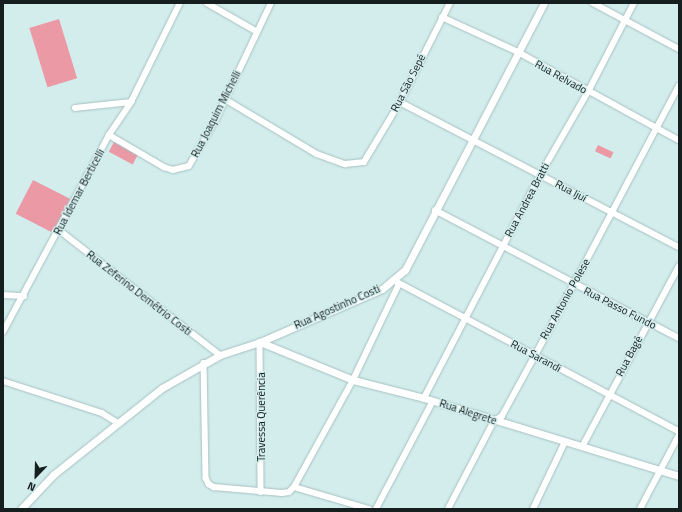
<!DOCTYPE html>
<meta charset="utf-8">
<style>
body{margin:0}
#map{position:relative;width:682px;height:512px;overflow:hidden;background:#d3eded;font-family:"Titillium Web",sans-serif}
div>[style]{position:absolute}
.green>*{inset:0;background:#ea99a5;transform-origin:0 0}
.roads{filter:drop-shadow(0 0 1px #a7c0c0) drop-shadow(0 0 1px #a7c0c0)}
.minor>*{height:5.5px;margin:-2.75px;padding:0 2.75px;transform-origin:2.75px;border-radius:2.75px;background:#fff}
.tertiary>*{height:7px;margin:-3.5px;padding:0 3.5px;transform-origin:3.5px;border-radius:3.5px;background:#fff}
span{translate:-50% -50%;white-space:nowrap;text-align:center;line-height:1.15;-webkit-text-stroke:3px #d3eded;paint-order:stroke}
.street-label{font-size:11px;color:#151f1f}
.frame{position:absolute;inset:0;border:4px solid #151f1f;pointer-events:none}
.north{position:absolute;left:16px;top:456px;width:40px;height:40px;-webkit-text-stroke:3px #d3eded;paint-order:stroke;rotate:203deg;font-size:11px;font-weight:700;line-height:16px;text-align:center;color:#151f1f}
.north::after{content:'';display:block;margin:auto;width:14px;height:18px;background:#151f1f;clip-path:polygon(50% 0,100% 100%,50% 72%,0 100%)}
</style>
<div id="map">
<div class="green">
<div style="left:59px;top:19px;width:62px;height:31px;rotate:73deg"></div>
<div style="left:114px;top:142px;width:27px;height:11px;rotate:28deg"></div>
<div style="left:598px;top:145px;width:17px;height:7px;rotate:25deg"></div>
<div style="left:33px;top:180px;width:42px;height:38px;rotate:27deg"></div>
</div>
<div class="roads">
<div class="minor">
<div style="left:207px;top:3px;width:56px;rotate:29.7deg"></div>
<div style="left:593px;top:3px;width:98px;rotate:28.1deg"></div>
<div style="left:442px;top:17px;width:84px;rotate:24.7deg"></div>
<div style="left:518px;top:52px;width:183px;rotate:28.7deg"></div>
<div style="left:225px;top:99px;width:107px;rotate:30.9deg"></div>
<div style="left:317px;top:154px;width:30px;rotate:20deg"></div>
<div style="left:345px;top:164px;width:19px;rotate:-6deg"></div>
<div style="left:364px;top:162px;width:70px;rotate:-59deg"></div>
<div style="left:400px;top:102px;width:111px;rotate:-63.2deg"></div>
<div style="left:400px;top:102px;width:314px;rotate:27.5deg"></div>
<div style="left:75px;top:108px;width:56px;rotate:-6.1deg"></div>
<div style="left:109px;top:135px;width:64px;rotate:30.2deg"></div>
<div style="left:164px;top:167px;width:9px;rotate:18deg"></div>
<div style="left:173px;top:170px;width:16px;rotate:-14deg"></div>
<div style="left:189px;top:166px;width:54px;rotate:-60.1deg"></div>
<div style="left:216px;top:119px;width:128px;rotate:-64.6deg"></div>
<div style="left:435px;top:210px;width:276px;rotate:27.7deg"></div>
<div style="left:59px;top:230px;width:204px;rotate:37.8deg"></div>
<div style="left:397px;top:282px;width:319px;rotate:27.9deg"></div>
<div style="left:3px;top:295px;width:21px;rotate:3deg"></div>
<div style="left:3px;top:332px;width:224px;rotate:-61.7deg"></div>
<div style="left:109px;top:135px;width:40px;rotate:-56deg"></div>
<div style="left:131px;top:102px;width:110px;rotate:-63.7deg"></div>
<div style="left:260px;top:342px;width:150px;rotate:89.6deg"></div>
<div style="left:204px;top:363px;width:115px;rotate:89deg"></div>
<div style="left:206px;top:478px;width:7px;rotate:63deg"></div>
<div style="left:209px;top:484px;width:6px;rotate:31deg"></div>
<div style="left:214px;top:487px;width:68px;rotate:5deg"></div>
<div style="left:282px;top:493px;width:7px;rotate:-8deg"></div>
<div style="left:289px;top:492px;width:7px;rotate:-45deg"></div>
<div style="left:294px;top:487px;width:122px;rotate:-61.1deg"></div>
<div style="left:353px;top:380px;width:106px;rotate:-64.4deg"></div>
<div style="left:3px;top:381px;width:104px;rotate:17.9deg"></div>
<div style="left:102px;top:413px;width:19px;rotate:32deg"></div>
<div style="left:424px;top:398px;width:251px;rotate:-62.5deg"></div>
<div style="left:540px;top:175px;width:96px;rotate:-60deg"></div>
<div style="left:588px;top:92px;width:100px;rotate:-62.7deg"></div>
<div style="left:582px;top:447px;width:205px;rotate:-61.8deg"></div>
<div style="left:294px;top:487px;width:78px;rotate:16.3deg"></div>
<div style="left:376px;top:509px;width:122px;rotate:-62.2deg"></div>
<div style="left:448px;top:509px;width:99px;rotate:-62.4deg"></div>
<div style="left:494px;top:421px;width:9px;rotate:-32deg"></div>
<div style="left:502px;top:416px;width:150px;rotate:-61.4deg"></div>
<div style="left:574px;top:284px;width:224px;rotate:-62.1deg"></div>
<div style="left:533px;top:509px;width:74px;rotate:-64.5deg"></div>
<div style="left:640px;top:509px;width:84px;rotate:-62.2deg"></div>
</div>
<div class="tertiary">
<div style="left:260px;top:342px;width:100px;rotate:22.2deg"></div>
<div style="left:353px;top:380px;width:73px;rotate:14.2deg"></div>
<div style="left:424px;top:398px;width:267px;rotate:17deg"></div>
<div style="left:21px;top:509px;width:47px;rotate:-46.7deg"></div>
<div style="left:53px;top:475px;width:139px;rotate:-38.6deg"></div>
<div style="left:162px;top:388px;width:67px;rotate:-29.6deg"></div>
<div style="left:220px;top:355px;width:42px;rotate:-18deg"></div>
<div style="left:260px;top:342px;width:133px;rotate:-23.5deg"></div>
<div style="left:382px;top:289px;width:30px;rotate:-40deg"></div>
<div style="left:405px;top:270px;width:301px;rotate:-62.5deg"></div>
</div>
</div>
<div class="street-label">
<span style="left:561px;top:77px;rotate:29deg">Rua Relvado</span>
<span style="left:408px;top:83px;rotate:-63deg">Rua São Sepé</span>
<span style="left:216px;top:114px;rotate:-63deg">Rua Joaquim Michelli</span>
<span style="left:571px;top:191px;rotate:28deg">Rua Ijuí</span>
<span style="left:79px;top:192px;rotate:-62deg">Rua Idemar Berticelli</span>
<span style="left:527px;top:200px;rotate:-62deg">Rua Andrea Bratti</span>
<span style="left:139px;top:293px;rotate:38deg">Rua Zeferino Demétrio Costi</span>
<span style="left:565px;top:299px;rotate:-61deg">Rua Antonio Polese</span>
<span style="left:337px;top:307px;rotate:-24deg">Rua Agostinho Costi</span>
<span style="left:620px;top:308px;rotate:27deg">Rua Passo Fundo</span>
<span style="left:536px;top:356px;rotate:28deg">Rua Sarandi</span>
<span style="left:629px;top:356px;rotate:-62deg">Rua Bagé</span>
<span style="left:468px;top:412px;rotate:18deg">Rua Alegrete</span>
<span style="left:261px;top:417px;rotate:-90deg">Travessa Querência</span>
</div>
<div class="frame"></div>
<div class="north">N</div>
</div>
